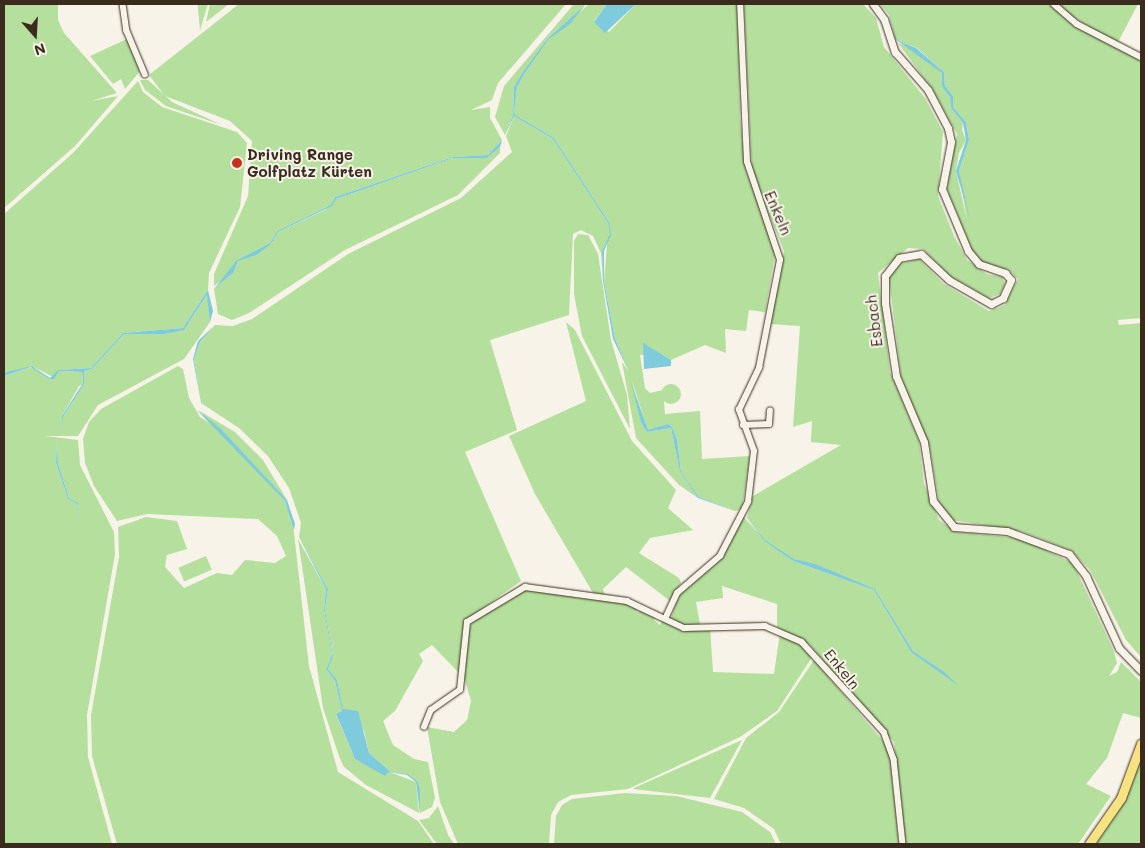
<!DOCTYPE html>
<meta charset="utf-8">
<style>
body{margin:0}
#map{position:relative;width:1145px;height:848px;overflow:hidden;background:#f7f3e8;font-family:Mali,sans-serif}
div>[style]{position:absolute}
.green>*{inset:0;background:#b4df9d;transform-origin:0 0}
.round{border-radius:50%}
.water>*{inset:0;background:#7fcbde}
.roads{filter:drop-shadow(0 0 1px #3b2a1e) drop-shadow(0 0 1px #3b2a1e)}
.minor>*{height:5.5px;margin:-2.75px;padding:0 2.75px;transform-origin:2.75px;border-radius:2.75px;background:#f7f3e8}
.tertiary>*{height:7px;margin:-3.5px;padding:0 3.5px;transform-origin:3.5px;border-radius:3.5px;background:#f7f3e8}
.primary>*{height:9px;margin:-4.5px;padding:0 4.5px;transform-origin:4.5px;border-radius:4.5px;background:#f7e281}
.dots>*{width:14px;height:14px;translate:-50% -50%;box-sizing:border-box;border:2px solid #f7f3e8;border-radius:50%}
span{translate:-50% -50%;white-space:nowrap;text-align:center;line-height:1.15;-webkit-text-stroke:4px #f7f3e8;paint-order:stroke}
.poi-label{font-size:15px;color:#3b2a1e;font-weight:700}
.left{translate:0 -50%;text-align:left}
.street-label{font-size:15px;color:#3b2a1e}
.frame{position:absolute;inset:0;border:5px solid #3b2a1e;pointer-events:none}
.north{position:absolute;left:10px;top:10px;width:50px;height:50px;-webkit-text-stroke:4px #f7f3e8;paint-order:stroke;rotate:161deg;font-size:14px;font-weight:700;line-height:20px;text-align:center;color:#3b2a1e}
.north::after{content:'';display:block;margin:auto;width:18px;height:22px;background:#3b2a1e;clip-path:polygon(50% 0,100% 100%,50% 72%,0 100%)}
</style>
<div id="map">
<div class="green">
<div style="clip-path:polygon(4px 4px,58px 4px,58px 20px,64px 33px,117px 93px,91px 101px,118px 96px,75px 146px,4px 208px)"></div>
<div style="clip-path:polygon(198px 4px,208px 4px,200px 30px,198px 9px)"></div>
<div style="clip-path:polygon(210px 4px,229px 4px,206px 22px)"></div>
<div style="clip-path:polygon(239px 4px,566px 4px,498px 83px,492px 100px,471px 110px,490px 107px,490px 118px,502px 140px,488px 155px,453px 157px,335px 197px,331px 205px,277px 231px,270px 243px,237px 260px,233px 271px,214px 286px,214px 274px,248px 196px,252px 141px,230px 121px,165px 96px,149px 75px)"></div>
<div style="clip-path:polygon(574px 4px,586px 4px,548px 38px,514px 87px,513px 115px,505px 135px,495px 117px,504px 86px)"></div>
<div style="clip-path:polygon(589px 4px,607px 4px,594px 21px,609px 32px,636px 4px,738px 4px,740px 119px,746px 171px,776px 249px,765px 312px,749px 310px,746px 331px,725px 329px,726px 353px,705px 345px,671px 360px,663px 355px,640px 355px,645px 388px,650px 393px,663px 390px,665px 414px,700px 411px,702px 459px,750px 456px,742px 509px,735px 511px,699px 497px,681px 472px,677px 439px,672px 427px,668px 424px,648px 431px,632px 381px,641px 423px,647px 432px,671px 428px,680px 472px,698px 498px,679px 485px,636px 438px,622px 362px,629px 372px,615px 339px,604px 281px,609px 222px,554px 138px,514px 114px,517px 87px,525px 73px,549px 39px)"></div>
<div style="clip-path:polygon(744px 4px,863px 4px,876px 18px,884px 47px,925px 98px,943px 132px,938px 196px,954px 236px,967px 260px,987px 274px,1002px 277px,1005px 284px,1000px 294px,989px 298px,950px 276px,923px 249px,908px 248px,878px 273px,890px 372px,919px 441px,924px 484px,939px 520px,956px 532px,1019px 538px,1073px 563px,1113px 649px,1117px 663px,1109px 676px,1117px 672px,1121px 662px,1141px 682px,1141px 718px,1123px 713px,1107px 758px,1086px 784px,1111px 796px,1078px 844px,906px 844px,894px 742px,809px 644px,777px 627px,777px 604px,722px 586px,723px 598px,696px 602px,700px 624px,686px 626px,671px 619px,678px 596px,717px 563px,743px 516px,764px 541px,793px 561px,874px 590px,911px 652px,943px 671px,913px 651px,875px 589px,794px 559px,764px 540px,747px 518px,753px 496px,841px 445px,811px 442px,812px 421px,793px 427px,800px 326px,770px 324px,784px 251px,752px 173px)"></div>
<div style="clip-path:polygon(880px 4px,1051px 4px,1068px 21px,1141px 60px,1141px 318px,1118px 320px,1119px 325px,1141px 323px,1141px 657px,1126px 640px,1090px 570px,1071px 550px,1021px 531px,952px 520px,939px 502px,930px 448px,901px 377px,889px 278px,900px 264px,919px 259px,944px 284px,989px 311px,1005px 305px,1018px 279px,1009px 270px,981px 261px,973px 252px,947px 189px,957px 134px,933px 90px,898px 43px,915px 50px,942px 73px,942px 87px,950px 97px,951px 108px,963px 123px,962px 130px,966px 140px,959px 153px,956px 171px,967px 220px,959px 171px,969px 140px,966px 122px,953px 107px,953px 96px,945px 86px,944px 72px,917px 48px,895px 39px,889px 15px)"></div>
<div style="clip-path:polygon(1059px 4px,1138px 4px,1117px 44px,1072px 16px)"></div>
<div style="clip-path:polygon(127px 39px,140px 71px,125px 89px,121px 79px,113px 84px,90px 56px)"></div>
<div style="clip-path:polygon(140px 80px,148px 80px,172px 102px,222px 125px,166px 106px,145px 90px)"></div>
<div style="clip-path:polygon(138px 81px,143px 92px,162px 107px,237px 132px,247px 143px,240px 207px,209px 273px,208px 290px,183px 328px,123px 333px,91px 368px,58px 370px,53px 377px,32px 366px,4px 374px,4px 214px,73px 153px)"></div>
<div style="clip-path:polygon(514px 116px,553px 139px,608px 223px,610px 234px,602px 251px,603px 281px,601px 253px,593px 236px,581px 230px,573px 234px,569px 315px,490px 340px,517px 430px,465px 452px,521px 581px,465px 621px,460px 674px,432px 645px,419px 654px,423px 661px,395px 711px,383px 721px,393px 745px,414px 759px,428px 762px,435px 798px,432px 807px,420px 813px,417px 781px,408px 774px,391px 772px,369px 753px,364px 731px,343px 710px,337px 680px,328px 669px,333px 655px,325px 610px,328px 589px,299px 537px,301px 523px,289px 488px,268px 456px,239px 428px,201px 403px,194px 359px,200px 342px,215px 325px,233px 326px,252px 319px,348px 254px,461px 198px,512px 152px,506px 136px)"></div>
<div style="clip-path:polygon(500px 147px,500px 153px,458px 195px,345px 250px,249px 313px,232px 320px,218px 314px,214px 289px,234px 272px,238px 261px,271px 244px,278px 232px,325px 210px,336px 199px,453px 158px,487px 158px)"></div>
<div style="clip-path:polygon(578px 234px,588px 235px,598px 254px,611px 340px,627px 395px,630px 429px,582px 336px,574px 294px,574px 241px)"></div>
<div style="clip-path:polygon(evenodd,208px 294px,210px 322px,184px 359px,98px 405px,78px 436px,45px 436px,78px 440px,80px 465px,114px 532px,115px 554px,87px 715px,88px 757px,112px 844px,4px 844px,4px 376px,32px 367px,49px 379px,59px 371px,82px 372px,83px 384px,79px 386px,62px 416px,61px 435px,63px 417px,84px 384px,84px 371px,92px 369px,124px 334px,184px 330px,208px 294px,57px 440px,58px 463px,69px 498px,78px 503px,80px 516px,77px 504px,68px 499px,56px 463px,57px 440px)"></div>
<div style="clip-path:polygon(566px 322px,575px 330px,632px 441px,676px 490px,668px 508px,693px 530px,650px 538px,639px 553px,679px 578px,681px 583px,670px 601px,626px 567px,603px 589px,605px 595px,593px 593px,535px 494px,509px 436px,586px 401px)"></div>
<div style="clip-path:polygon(178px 366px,183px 369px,189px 398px,200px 417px,219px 429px,285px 501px,293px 524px,309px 666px,338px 772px,418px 821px,434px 844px,117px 844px,92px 756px,91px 715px,119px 557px,118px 527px,146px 517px,177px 521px,187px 549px,167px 555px,165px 567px,184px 588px,217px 573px,232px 575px,245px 560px,275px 563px,286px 556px,277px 536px,258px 519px,147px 514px,117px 521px,94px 486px,85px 463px,83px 439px,89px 422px,101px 409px)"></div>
<div class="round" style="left:661px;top:384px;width:20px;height:20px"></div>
<div style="clip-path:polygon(198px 410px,235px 432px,263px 460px,287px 500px)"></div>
<div style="clip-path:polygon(298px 539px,326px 589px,324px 610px,332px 655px,326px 669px,335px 681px,342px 711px,336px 715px,355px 759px,416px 782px,419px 813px,366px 785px,344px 767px,339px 756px,323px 708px)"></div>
<div style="left:206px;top:556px;width:15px;height:30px;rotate:67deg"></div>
<div style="clip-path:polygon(524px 590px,626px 603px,637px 608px,637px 613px,640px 609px,656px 616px,654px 620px,660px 625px,663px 618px,680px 630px,710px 627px,713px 672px,774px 674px,780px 633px,800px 643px,812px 657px,777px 711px,740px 737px,628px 789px,571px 795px,558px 802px,551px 815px,549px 844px,458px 844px,440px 802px,427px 727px,454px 732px,467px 720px,471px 701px,464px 677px,467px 631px,476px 618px)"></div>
<div style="clip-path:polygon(814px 660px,889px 748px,899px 844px,781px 844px,774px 829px,744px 808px,714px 799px,746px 738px,779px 712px)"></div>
<div style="clip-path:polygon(742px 740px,710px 798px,633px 789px,634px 788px)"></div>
<div style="clip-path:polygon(1141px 760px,1141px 844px,1096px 844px,1122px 806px)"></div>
<div style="clip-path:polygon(625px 793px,676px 796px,742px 812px,770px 832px,776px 844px,554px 844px,556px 816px,562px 805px,572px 799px)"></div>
<div style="clip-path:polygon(438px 806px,448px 835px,454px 844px,437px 844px,419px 820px,429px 818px)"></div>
</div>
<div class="water">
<div style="clip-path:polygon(586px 4px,570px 24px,549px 39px,525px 73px,517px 87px,514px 114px,554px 138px,609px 222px,611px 235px,604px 251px,604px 281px,615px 339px,631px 376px,613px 339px,603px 281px,602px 251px,610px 234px,608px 223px,553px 139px,514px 116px,505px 135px,513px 115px,514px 87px,523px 72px,548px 38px)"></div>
<div style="clip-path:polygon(607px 4px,636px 4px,605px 33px,594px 22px)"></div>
<div style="clip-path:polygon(895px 39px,916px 48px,944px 72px,945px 86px,953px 96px,953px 107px,966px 122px,969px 140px,959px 171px,970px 220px,956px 171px,966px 140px,963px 123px,951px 108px,950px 97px,942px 87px,942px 73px)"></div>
<div style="clip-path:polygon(502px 140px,500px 147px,487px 158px,453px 158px,336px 199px,332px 206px,278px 232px,271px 244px,256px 255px,238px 261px,234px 272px,214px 289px,237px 260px,270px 243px,277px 231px,331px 205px,335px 197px,453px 157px,488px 155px)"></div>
<div style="clip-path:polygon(208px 290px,213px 311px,210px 322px,207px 295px,184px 330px,163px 334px,124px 334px,92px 369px,84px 371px,84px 384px,63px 417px,61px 435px,62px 416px,83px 383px,82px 372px,59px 371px,54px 379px,49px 379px,31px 367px,4px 376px,6px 372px,32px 366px,50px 378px,58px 370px,91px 368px,123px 333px,183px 328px)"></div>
<div style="clip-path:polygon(215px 325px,200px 342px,194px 359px,201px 403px,193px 359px,198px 341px)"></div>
<div style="clip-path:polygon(643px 343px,671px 360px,671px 366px,644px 369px)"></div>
<div style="clip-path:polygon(631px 382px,648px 430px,668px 424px,672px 427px,677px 439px,681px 472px,699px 497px,735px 511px,698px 498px,680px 472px,671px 428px,647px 432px,641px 423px)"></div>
<div style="clip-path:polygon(197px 410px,220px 428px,287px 500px,295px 524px,294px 530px,285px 501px)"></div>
<div style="clip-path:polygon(57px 440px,58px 463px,69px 498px,78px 503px,80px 517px,77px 504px,68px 499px,56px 463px)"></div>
<div style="clip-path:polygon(747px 520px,765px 540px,794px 559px,815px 564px,875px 589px,913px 651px,943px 671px,959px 686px,911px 652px,874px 590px,793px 561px,764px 541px)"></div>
<div style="clip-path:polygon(299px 537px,328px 589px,325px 610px,333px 656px,328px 669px,337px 680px,343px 709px,358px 711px,369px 753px,391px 772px,408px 774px,417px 781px,420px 790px,420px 813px,416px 782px,407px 775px,388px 772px,385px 776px,355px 759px,336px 714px,342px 711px,335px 681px,326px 669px,332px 655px,324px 610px,326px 589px)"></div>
</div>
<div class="roads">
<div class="minor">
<div style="left:123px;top:4px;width:27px;rotate:82deg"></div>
<div style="left:127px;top:31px;width:47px;rotate:67.3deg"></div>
<div style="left:1054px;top:4px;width:30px;rotate:41deg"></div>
<div style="left:1077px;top:24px;width:72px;rotate:27.3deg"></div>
<div style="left:743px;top:425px;width:26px;rotate:-2deg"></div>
<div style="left:769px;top:424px;width:13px;rotate:-86deg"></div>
<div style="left:666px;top:617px;width:26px;rotate:-65deg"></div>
<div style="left:677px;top:593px;width:57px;rotate:-40.7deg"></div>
<div style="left:720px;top:556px;width:61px;rotate:-62.6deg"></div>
<div style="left:748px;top:502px;width:51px;rotate:-83.3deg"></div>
<div style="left:754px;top:451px;width:44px;rotate:-110.1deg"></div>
<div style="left:739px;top:410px;width:47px;rotate:-64.5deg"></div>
<div style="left:759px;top:368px;width:110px;rotate:-79deg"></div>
<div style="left:780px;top:260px;width:103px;rotate:-108.6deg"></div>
<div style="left:747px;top:162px;width:158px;rotate:-92.5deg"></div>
<div style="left:424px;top:727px;width:18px;rotate:-68deg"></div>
<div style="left:431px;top:710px;width:35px;rotate:-35deg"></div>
<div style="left:460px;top:690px;width:68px;rotate:-84.1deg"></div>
<div style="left:467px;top:622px;width:68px;rotate:-31.1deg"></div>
<div style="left:525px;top:587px;width:103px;rotate:7.8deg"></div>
<div style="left:627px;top:601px;width:63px;rotate:25.3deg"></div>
<div style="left:684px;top:628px;width:81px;rotate:-1.4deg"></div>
<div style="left:765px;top:626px;width:40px;rotate:23.4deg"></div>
<div style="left:802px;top:642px;width:122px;rotate:47.7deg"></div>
<div style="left:884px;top:732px;width:29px;rotate:70deg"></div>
<div style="left:894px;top:759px;width:85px;rotate:84deg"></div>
</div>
<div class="tertiary">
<div style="left:873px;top:4px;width:19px;rotate:54deg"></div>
<div style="left:884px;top:19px;width:35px;rotate:72deg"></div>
<div style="left:895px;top:52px;width:50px;rotate:49deg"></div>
<div style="left:928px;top:90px;width:43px;rotate:62.2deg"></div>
<div style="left:948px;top:128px;width:14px;rotate:78deg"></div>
<div style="left:951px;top:142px;width:48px;rotate:100.8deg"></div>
<div style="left:942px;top:189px;width:67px;rotate:67.2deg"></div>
<div style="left:968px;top:251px;width:17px;rotate:50deg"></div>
<div style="left:979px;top:264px;width:28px;rotate:19deg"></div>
<div style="left:1005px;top:273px;width:9px;rotate:49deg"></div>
<div style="left:1011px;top:280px;width:20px;rotate:114deg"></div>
<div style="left:1003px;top:298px;width:13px;rotate:153deg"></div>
<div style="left:991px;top:304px;width:48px;rotate:-150.3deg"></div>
<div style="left:949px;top:280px;width:38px;rotate:-137deg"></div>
<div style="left:921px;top:254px;width:22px;rotate:170deg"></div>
<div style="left:899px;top:258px;width:23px;rotate:128deg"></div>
<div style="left:885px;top:276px;width:27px;rotate:90deg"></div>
<div style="left:885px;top:303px;width:74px;rotate:81.4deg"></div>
<div style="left:896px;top:376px;width:72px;rotate:67deg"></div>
<div style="left:924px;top:442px;width:60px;rotate:81.3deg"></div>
<div style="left:933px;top:501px;width:33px;rotate:51deg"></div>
<div style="left:954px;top:527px;width:53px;rotate:4.3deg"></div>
<div style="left:1007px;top:531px;width:66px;rotate:20.4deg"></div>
<div style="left:1069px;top:554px;width:28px;rotate:52deg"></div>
<div style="left:1086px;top:576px;width:79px;rotate:65.4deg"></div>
<div style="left:1119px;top:648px;width:32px;rotate:46deg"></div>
</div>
<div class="primary">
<div style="left:1089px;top:844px;width:56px;rotate:-55.2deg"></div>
<div style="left:1121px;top:798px;width:58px;rotate:-69.7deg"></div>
</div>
</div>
<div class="dots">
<div style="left:237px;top:163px;background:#c8321e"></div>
</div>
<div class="poi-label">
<span class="left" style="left:247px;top:163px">Driving Range<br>Golfplatz Kürten</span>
</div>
<div class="street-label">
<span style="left:778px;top:213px;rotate:67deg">Enkeln</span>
<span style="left:874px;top:321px;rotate:-97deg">Esbach</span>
<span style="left:842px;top:669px;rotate:51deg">Enkeln</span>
</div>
<div class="frame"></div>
<div class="north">N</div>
</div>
